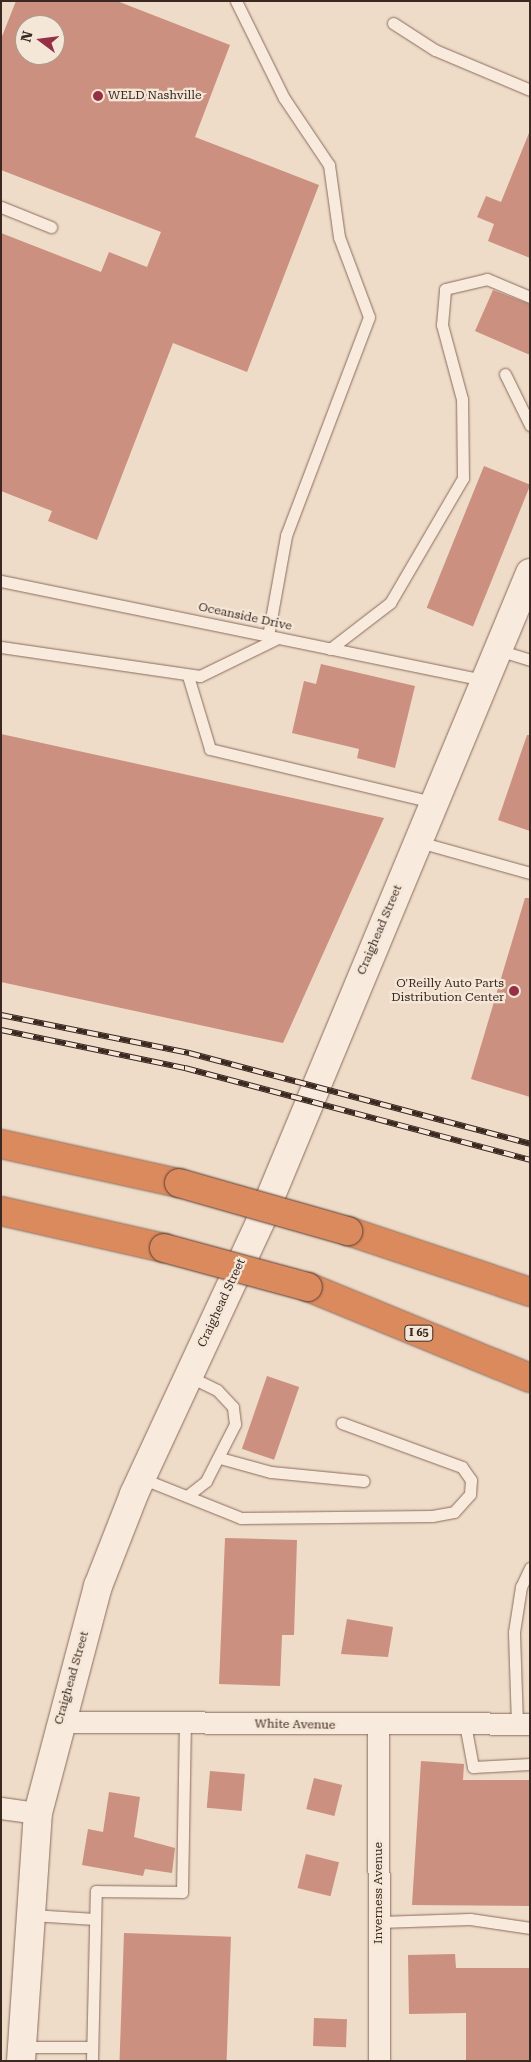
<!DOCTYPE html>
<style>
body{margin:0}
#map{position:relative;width:531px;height:2062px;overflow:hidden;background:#eedbc8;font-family:"Roboto Serif",serif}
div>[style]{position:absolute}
.building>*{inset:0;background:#cb907f;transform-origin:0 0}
.roads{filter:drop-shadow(0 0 1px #8a6c5d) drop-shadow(0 0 1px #8a6c5d)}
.lane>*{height:11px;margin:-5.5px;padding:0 5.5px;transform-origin:5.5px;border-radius:5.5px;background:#f8eadc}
.street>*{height:21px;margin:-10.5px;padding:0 10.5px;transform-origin:10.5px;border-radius:10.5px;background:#f8eadc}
.secondary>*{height:28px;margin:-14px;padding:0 14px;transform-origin:14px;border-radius:14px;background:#f8eadc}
.highway>*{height:28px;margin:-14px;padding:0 14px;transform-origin:14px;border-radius:14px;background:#da8a5d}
.rail>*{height:5.5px;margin-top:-2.75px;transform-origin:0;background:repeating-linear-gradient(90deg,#f5e7d8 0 11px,#3b2821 0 22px);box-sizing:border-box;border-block:1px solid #3b2821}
.bridges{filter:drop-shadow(0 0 1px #583c31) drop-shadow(0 0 1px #583c31)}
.highway-bridge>*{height:28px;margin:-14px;padding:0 14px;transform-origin:14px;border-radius:14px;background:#da8a5d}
.dots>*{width:14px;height:14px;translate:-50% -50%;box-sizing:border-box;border:2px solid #f5e7d8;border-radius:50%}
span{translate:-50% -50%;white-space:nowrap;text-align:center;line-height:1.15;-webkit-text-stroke:4.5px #f5e7d8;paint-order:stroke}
.shield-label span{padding:1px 4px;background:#f5e7d8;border:1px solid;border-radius:4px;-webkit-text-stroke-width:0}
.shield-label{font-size:11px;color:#3b2821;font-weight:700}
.poi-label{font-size:12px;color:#3b2821}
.left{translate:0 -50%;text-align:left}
.right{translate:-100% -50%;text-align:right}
.street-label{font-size:12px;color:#3b2821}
.frame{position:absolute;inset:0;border:2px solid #3b2821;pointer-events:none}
.north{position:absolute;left:15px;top:15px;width:50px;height:50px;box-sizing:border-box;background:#f5e7d8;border:1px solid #ab9b8f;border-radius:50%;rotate:285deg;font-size:14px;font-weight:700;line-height:20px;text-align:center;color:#3b2821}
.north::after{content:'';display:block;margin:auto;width:18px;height:22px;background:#972f44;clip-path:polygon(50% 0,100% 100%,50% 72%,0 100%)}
</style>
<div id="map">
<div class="building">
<div style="clip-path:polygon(evenodd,16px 1px,117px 1px,230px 45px,195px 137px,319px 185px,247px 372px,173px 343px,97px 540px,48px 521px,52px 511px,1px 491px,1px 233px,101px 272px,109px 252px,147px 267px,161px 232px,1px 170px,1px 39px,16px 1px,25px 25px,55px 25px,55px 55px,25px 55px,25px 25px)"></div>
<div style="clip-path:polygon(529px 133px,530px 133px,530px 258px,488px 241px,494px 224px,477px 217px,486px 196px,501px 202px)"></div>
<div style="clip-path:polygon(493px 290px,530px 304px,530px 355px,475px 331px)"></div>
<div style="left:484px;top:466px;width:50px;height:153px;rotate:22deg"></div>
<div style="clip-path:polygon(321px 664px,415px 686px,395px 768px,357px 758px,359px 749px,292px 733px,304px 681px,316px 684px)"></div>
<div style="clip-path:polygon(1px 734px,384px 818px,283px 1043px,1px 982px)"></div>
<div style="clip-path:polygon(527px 735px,530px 735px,530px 831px,498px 820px)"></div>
<div style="clip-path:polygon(525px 898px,530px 898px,530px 1097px,471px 1079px)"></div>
<div style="left:267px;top:1376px;width:34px;height:77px;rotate:19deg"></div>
<div style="clip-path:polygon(225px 1538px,297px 1540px,294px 1635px,282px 1635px,280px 1686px,219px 1684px)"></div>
<div style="clip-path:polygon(347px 1619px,393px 1627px,388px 1657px,341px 1654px)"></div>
<div style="clip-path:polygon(421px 1761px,464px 1764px,463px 1780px,530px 1780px,530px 1906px,412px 1905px)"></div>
<div style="left:210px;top:1771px;width:35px;height:37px;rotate:5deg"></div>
<div style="left:314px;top:1778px;width:29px;height:32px;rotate:14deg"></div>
<div style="clip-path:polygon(109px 1792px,140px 1797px,134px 1837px,175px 1848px,172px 1873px,145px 1869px,143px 1876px,82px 1865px,88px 1829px,103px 1832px)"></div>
<div style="left:306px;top:1854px;width:34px;height:35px;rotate:14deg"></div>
<div style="left:124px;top:1933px;width:107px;height:128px;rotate:2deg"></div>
<div style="clip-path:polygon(455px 1954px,456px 1968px,530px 1968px,530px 2061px,466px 2061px,466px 2013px,409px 2014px,408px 1955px)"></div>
<div style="left:314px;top:2018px;width:33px;height:28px;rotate:2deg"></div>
</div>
<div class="roads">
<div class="lane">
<div style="left:236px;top:1px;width:108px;rotate:63.7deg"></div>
<div style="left:284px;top:98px;width:81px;rotate:56.1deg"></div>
<div style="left:329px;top:165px;width:73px;rotate:82.1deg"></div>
<div style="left:339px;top:237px;width:85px;rotate:69.4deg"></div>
<div style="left:369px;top:317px;width:234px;rotate:110.8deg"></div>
<div style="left:286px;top:536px;width:102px;rotate:100.2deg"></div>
<div style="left:393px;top:23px;width:50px;rotate:32.7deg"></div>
<div style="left:435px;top:50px;width:103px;rotate:22.8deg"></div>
<div style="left:1px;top:207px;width:54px;rotate:21.8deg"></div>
<div style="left:505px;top:374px;width:57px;rotate:63.9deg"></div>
<div style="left:1px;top:581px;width:492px;rotate:11.6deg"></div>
<div style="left:1px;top:647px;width:201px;rotate:8.3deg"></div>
<div style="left:200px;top:676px;width:87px;rotate:-26deg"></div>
<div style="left:330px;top:649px;width:76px;rotate:-37.5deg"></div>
<div style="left:390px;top:603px;width:145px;rotate:-59.7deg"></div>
<div style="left:463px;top:478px;width:79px;rotate:-90.7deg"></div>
<div style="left:462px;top:399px;width:77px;rotate:-105.1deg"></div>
<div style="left:442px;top:325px;width:36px;rotate:-85deg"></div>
<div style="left:445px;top:289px;width:43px;rotate:-13.4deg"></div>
<div style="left:487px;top:279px;width:47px;rotate:22.7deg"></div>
<div style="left:498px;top:650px;width:34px;rotate:17deg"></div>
<div style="left:188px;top:676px;width:76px;rotate:73.2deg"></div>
<div style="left:210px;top:749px;width:228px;rotate:13.4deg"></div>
<div style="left:419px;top:842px;width:115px;rotate:15.6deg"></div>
<div style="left:220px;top:1458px;width:53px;rotate:15.4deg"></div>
<div style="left:271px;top:1472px;width:93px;rotate:5.5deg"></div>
<div style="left:141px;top:1478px;width:108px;rotate:21.8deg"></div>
<div style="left:241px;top:1518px;width:191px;rotate:-0.6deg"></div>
<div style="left:432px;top:1516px;width:22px;rotate:-10deg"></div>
<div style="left:454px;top:1512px;width:24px;rotate:-48deg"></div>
<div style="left:470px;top:1494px;width:14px;rotate:-86deg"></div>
<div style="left:471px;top:1480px;width:16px;rotate:-125deg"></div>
<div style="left:462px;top:1467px;width:128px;rotate:-159.9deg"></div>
<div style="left:187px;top:1496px;width:24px;rotate:-38deg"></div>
<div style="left:206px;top:1481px;width:64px;rotate:-63deg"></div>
<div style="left:235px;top:1424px;width:17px;rotate:-97deg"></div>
<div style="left:233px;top:1407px;width:23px;rotate:-133deg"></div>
<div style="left:217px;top:1390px;width:32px;rotate:-154deg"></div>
<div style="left:465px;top:1724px;width:44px;rotate:79.5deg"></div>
<div style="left:473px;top:1767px;width:57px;rotate:-3deg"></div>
<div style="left:517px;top:1724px;width:92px;rotate:-91.9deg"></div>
<div style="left:514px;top:1632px;width:46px;rotate:-81.2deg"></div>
<div style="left:521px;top:1587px;width:21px;rotate:-65deg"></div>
<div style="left:31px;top:1915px;width:64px;rotate:3.6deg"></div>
<div style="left:379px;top:1922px;width:91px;rotate:-1.9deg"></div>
<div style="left:470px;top:1919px;width:61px;rotate:8.5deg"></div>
<div style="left:22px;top:2047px;width:70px"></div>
<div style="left:92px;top:2061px;width:170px;rotate:-88.7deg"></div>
<div style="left:96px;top:1891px;width:86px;rotate:0.7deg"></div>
<div style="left:182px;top:1892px;width:169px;rotate:-89deg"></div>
</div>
<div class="street">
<div style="left:59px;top:1722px;width:471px;rotate:0.2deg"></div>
<div style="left:378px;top:1726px;width:335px;rotate:89.8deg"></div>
<div style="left:1px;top:1808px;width:37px;rotate:8deg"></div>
</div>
<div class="secondary">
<div style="left:21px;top:2061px;width:249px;rotate:-86.1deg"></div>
<div style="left:38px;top:1813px;width:235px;rotate:-75.2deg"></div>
<div style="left:98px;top:1586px;width:99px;rotate:-68.6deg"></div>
<div style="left:134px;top:1494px;width:300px;rotate:-65.1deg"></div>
<div style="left:260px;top:1222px;width:703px;rotate:-67.41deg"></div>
</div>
<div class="highway">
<div style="left:1px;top:1144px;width:182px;rotate:12.4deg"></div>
<div style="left:1px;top:1211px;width:167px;rotate:12.8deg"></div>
<div style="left:348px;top:1231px;width:192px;rotate:18.5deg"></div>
<div style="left:308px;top:1287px;width:240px;rotate:22.3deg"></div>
</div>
</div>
<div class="rail">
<div style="left:1px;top:1015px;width:192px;rotate:11.4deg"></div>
<div style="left:189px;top:1053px;width:353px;rotate:14.9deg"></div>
<div style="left:1px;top:1030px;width:188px;rotate:11.7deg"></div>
<div style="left:185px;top:1068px;width:357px;rotate:14.9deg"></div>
</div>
<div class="bridges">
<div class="highway-bridge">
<div style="left:179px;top:1183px;width:176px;rotate:15.9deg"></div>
<div style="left:164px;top:1248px;width:149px;rotate:15.2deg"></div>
</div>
</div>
<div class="dots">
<div style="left:98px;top:96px;background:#972f44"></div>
<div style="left:514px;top:991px;background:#972f44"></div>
</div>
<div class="shield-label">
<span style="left:419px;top:1333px">I 65</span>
</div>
<div class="poi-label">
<span class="left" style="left:108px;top:96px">WELD Nashville</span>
<span class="right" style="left:504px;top:991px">O'Reilly Auto Parts<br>Distribution Center</span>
</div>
<div class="street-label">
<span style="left:245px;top:617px;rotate:12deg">Oceanside Drive</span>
<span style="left:380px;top:930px;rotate:-67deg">Craighead Street</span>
<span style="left:222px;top:1303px;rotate:-65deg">Craighead Street</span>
<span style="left:72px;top:1678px;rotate:-74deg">Craighead Street</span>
<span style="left:295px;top:1725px;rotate:1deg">White Avenue</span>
<span style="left:379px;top:1893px;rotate:-90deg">Inverness Avenue</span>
</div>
<div class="frame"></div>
<div class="north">N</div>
</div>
